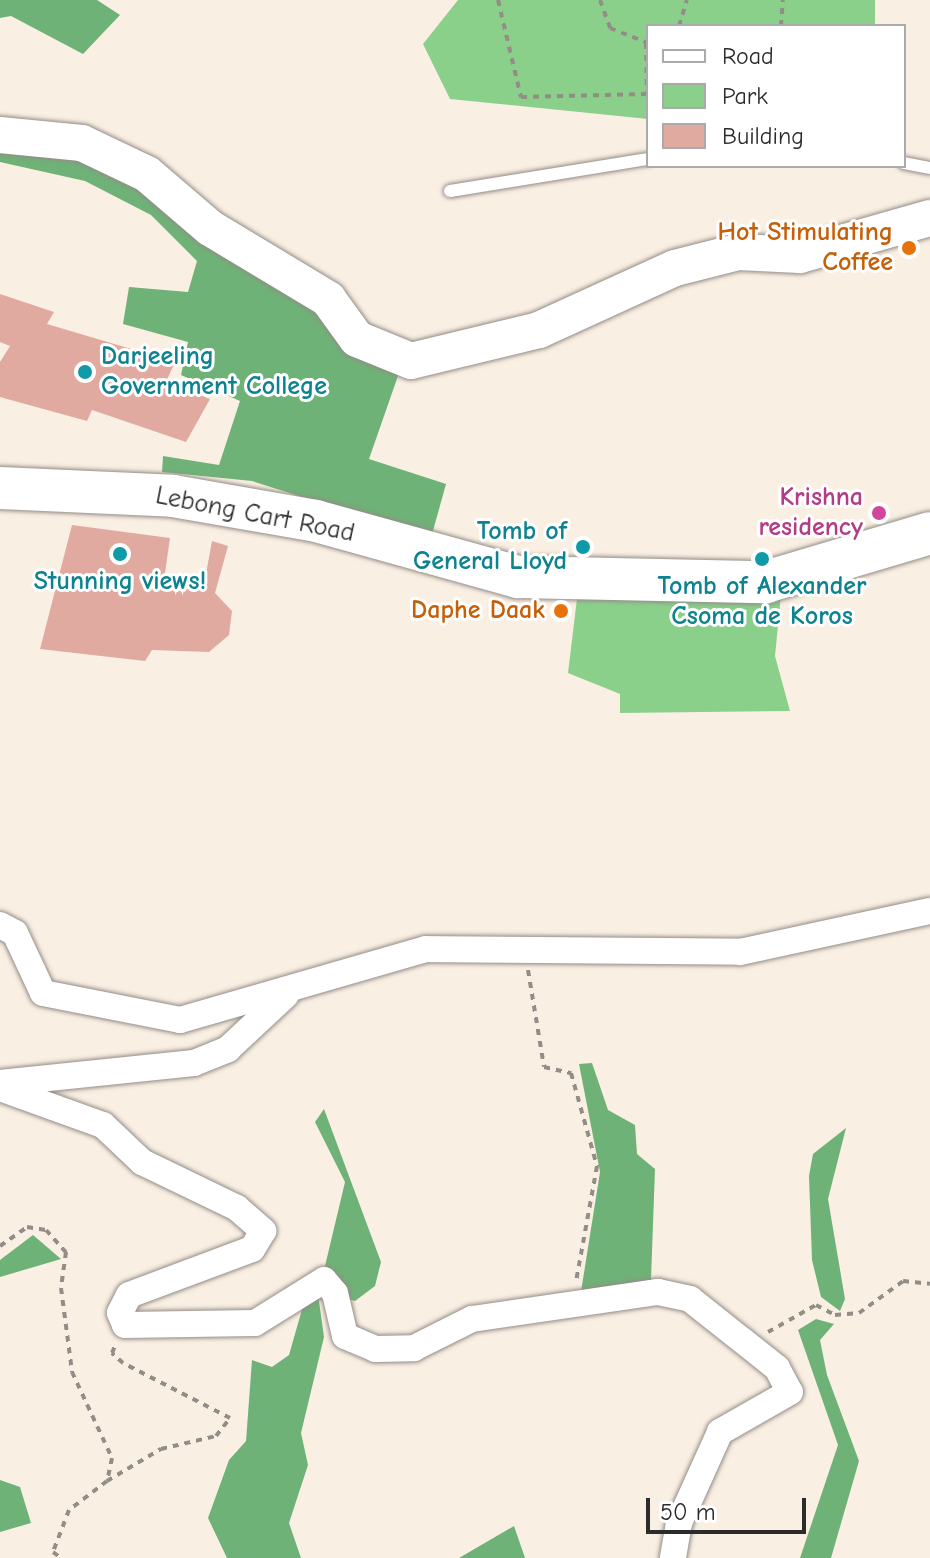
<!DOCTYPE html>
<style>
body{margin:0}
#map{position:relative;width:930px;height:1558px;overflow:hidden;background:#faefe3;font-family:"Comic Neue",sans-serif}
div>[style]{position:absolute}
.green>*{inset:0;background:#8ad08b}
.forest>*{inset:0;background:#6fb277}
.building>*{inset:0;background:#e1aaa0}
.path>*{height:4px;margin-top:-2px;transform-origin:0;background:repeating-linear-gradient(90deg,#928d87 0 6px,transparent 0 12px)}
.roads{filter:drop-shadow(0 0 2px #928d87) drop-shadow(0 0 2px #928d87)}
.service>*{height:12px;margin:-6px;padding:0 6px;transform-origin:6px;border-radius:6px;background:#fff}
.minor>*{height:26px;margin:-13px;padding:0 13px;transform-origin:13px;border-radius:13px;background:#fff}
.secondary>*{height:36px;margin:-18px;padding:0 18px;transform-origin:18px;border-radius:18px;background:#fff}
.trunk>*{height:42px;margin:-21px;padding:0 21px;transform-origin:21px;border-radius:21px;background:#fff}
.dots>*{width:22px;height:22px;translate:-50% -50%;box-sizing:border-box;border:4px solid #fff;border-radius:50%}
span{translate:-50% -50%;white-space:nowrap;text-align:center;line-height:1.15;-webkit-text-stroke:6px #fff;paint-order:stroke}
.food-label{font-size:26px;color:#c56008;font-weight:700}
.right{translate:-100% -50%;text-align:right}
.culture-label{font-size:26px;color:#0d838f;font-weight:700}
.left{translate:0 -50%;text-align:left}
.hotel-label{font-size:26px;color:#b23c85;font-weight:700}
.street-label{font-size:26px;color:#2b2b2b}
.legend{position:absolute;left:646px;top:24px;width:260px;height:144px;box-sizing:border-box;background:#fff;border:2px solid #aaa;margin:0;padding:10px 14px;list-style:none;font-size:24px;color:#2b2b2b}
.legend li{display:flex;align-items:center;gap:16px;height:40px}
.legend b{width:40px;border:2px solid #aaa}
.scale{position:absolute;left:646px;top:1498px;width:160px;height:36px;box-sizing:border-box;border:4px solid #2b2b2b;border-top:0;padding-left:10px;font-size:24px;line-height:28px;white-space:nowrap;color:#2b2b2b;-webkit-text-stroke:6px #fff;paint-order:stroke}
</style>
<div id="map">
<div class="green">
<div style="clip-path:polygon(458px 0,875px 0,875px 26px,648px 26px,648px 119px,450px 99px,423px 44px)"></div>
<div style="clip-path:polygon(578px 590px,781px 595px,775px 656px,790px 711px,620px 713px,620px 694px,568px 673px)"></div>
</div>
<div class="forest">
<div style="clip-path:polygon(0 0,97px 0,120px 15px,83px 54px,11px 16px,0 18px)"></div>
<div style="clip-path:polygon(0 143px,83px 154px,144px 182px,399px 373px,369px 459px,446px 484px,431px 538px,252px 481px,162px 472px,163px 456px,219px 465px,240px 401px,181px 375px,188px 342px,123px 324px,129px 287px,188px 292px,197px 261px,151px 215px,85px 181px,0 162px)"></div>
<div style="clip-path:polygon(592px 1063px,608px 1110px,635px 1125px,637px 1154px,655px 1169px,651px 1280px,580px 1298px,600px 1172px,579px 1064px)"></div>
<div style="clip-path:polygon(324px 1109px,381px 1262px,375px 1286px,355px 1301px,340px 1297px,325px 1266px,345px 1182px,315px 1122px)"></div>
<div style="clip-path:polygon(846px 1128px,828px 1199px,845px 1299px,840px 1311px,821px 1297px,812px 1260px,809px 1176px,813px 1154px)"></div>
<div style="clip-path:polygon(33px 1235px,61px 1259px,0 1277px,0 1260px)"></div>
<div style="clip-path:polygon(318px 1294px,324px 1337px,301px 1433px,308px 1465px,289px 1523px,301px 1558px,227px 1558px,208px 1518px,229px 1460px,246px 1441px,252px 1360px,272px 1367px,289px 1355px,305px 1299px)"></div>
<div style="clip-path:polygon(816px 1319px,834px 1324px,820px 1340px,827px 1375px,859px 1461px,831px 1558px,800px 1558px,838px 1445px,798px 1330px)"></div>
<div style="clip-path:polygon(0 1480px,20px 1487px,31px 1523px,0 1532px)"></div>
<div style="clip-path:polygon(514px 1526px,525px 1558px,459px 1558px)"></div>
</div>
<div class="building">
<div style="clip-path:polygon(0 294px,54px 312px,47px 324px,175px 362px,166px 382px,210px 399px,186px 442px,92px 410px,87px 421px,0 397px,0 362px,10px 346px,0 342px)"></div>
<div style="clip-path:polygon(72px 525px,170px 538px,163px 587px,203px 590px,212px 541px,228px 546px,215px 593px,232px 611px,229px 635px,209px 652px,152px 650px,145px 661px,40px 649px)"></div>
</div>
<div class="path">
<div style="left:498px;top:0;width:100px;rotate:76.7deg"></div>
<div style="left:521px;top:97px;width:127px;rotate:-1.4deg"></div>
<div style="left:600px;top:0;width:30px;rotate:70deg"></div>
<div style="left:610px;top:28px;width:41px;rotate:21.5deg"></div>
<div style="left:679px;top:26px;width:27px;rotate:-73deg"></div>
<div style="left:781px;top:26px;width:26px;rotate:-86deg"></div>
<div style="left:646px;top:43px;width:50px;rotate:88.9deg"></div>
<div style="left:528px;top:970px;width:98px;rotate:80.6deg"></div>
<div style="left:544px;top:1067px;width:28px;rotate:13deg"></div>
<div style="left:571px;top:1073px;width:97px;rotate:74.4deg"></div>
<div style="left:597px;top:1166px;width:117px;rotate:100.3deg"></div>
<div style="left:0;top:1246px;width:33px;rotate:-35deg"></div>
<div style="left:27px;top:1227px;width:19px;rotate:9deg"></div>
<div style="left:46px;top:1230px;width:30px;rotate:48deg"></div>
<div style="left:66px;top:1252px;width:36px;rotate:98deg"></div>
<div style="left:61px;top:1288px;width:85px;rotate:82.5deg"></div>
<div style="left:72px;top:1372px;width:95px;rotate:65.1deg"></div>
<div style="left:112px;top:1458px;width:24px;rotate:102deg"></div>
<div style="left:107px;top:1481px;width:48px;rotate:142.7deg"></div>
<div style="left:69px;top:1510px;width:45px;rotate:110.9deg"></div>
<div style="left:53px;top:1552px;width:10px;rotate:37deg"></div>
<div style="left:768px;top:1332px;width:55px;rotate:-29.4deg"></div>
<div style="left:816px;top:1305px;width:21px;rotate:28deg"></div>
<div style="left:835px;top:1315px;width:24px;rotate:-5deg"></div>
<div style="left:859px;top:1313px;width:54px;rotate:-36deg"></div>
<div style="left:903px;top:1281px;width:27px;rotate:6deg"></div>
<div style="left:107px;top:1481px;width:63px;rotate:-30.7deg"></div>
<div style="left:161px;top:1449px;width:57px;rotate:-13.3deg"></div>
<div style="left:216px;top:1436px;width:23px;rotate:-52deg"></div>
<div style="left:230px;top:1418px;width:120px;rotate:-152.8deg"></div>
<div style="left:123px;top:1363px;width:15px;rotate:-138deg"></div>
<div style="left:112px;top:1353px;width:8px;rotate:-67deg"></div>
</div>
<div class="roads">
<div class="service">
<div style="left:904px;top:163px;width:26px;rotate:11deg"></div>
<div style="left:450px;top:191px;width:201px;rotate:-9.2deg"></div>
</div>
<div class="minor">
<div style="left:0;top:925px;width:17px;rotate:28deg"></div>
<div style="left:15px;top:933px;width:66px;rotate:65deg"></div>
<div style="left:43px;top:993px;width:140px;rotate:11.1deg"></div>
<div style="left:180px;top:1020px;width:256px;rotate:-16.1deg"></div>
<div style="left:426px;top:949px;width:314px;rotate:0.5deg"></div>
<div style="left:740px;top:952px;width:194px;rotate:-12.2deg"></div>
<div style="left:0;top:1083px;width:195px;rotate:-5.9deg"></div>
<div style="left:194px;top:1063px;width:37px;rotate:-22deg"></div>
<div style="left:228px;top:1049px;width:79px;rotate:-43deg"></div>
<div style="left:0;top:1088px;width:109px;rotate:19.8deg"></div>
<div style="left:103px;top:1125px;width:54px;rotate:43.5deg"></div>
<div style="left:142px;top:1162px;width:106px;rotate:25.8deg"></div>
<div style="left:237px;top:1208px;width:35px;rotate:41deg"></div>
<div style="left:263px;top:1231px;width:21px;rotate:121deg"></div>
<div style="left:252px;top:1249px;width:131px;rotate:159.5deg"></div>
<div style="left:129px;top:1295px;width:20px;rotate:117deg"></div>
<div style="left:120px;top:1313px;width:13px;rotate:67deg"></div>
<div style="left:125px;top:1325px;width:130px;rotate:-0.9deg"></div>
<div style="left:255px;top:1323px;width:81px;rotate:-31.9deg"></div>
<div style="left:324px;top:1280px;width:17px;rotate:50deg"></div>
<div style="left:335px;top:1293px;width:44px;rotate:76.9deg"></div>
<div style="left:345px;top:1336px;width:33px;rotate:23deg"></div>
<div style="left:375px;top:1349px;width:39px;rotate:-1deg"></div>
<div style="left:414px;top:1348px;width:65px;rotate:-26.6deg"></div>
<div style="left:472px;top:1319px;width:188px;rotate:-8.3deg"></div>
<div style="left:658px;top:1292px;width:33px;rotate:12deg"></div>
<div style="left:690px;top:1299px;width:111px;rotate:38.4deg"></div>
<div style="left:777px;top:1368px;width:27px;rotate:62deg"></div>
<div style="left:790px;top:1392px;width:81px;rotate:150.3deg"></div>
<div style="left:720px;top:1432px;width:100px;rotate:114.3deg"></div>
<div style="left:679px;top:1523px;width:36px;rotate:100deg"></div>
</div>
<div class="secondary">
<div style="left:0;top:135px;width:82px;rotate:5.6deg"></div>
<div style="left:82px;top:143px;width:72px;rotate:25.5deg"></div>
<div style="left:147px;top:174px;width:83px;rotate:40.6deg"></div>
<div style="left:210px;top:228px;width:138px;rotate:31deg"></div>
<div style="left:328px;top:299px;width:49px;rotate:54.1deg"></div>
<div style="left:357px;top:339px;width:58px;rotate:22.2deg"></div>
<div style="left:411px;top:361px;width:132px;rotate:-13.6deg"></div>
<div style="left:539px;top:330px;width:149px;rotate:-24.5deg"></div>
<div style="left:675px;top:268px;width:65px;rotate:-14.3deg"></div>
<div style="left:738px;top:252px;width:62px;rotate:2.8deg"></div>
<div style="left:800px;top:255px;width:135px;rotate:-15.9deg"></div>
</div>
<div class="trunk">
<div style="left:0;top:488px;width:173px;rotate:2.6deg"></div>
<div style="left:173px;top:496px;width:145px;rotate:9.9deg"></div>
<div style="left:316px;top:521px;width:210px;rotate:15.5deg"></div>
<div style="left:518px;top:577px;width:248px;rotate:1.2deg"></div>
<div style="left:766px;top:582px;width:171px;rotate:-16.6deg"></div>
</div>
</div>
<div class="dots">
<div style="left:909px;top:248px;background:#e8710a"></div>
<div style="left:85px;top:372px;background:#0f9aa8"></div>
<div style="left:879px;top:513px;background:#d1479c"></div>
<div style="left:583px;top:547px;background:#0f9aa8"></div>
<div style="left:120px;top:554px;background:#0f9aa8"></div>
<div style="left:762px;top:559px;background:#0f9aa8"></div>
<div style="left:561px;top:611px;background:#e8710a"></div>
</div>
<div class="food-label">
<span class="right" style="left:893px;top:248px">Hot Stimulating<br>Coffee</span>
<span class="right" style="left:545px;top:611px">Daphe Daak</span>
</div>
<div class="culture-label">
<span class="left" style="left:101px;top:372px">Darjeeling<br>Government College</span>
<span class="right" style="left:567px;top:547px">Tomb of<br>General Lloyd</span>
<span style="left:120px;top:582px">Stunning views!</span>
<span style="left:762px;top:602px">Tomb of Alexander<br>Csoma de Koros</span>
</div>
<div class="hotel-label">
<span class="right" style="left:863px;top:513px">Krishna<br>residency</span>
</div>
<div class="street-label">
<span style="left:255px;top:515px;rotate:11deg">Lebong Cart Road</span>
</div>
<ul class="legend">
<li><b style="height:10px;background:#fff"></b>Road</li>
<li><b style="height:22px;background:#8ad08b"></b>Park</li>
<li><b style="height:22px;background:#e1aaa0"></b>Building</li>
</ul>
<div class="scale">50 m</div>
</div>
